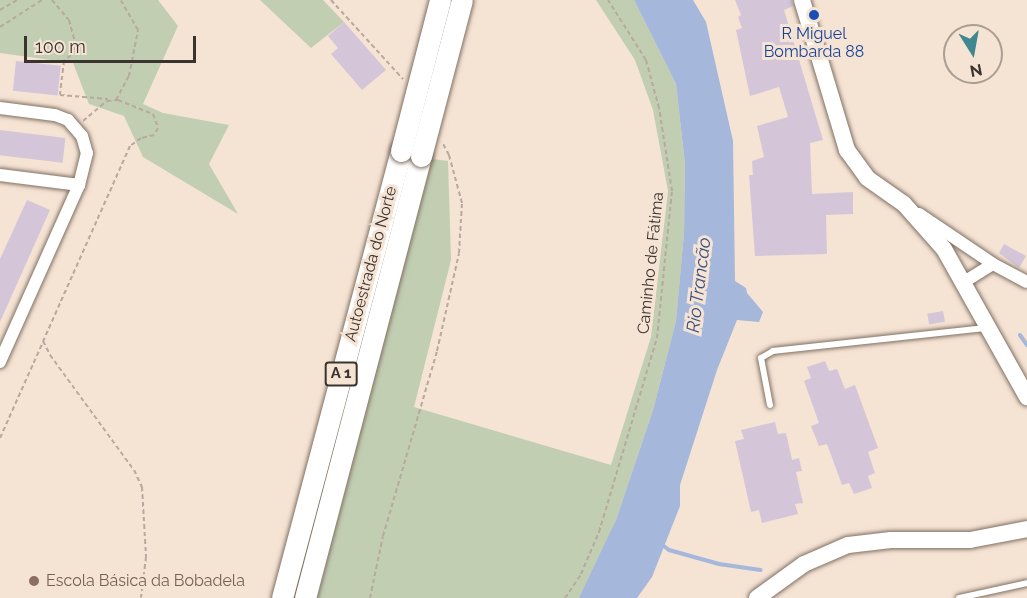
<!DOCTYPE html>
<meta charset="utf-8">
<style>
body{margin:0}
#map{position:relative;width:1027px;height:598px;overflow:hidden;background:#f5e3d4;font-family:Raleway,sans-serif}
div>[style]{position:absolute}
.green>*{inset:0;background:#c1ceb2}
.water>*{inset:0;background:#a5b7da}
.stream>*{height:4px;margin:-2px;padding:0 2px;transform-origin:2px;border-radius:2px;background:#a5b7da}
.building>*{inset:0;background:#d4c6d8;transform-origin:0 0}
.path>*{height:2px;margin-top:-1px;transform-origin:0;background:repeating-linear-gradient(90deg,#b7a99d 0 4.5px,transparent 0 7.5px)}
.roads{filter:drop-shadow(0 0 2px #807163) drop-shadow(0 0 2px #807163)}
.lane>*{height:6px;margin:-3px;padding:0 3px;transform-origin:3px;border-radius:3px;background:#fff}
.street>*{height:12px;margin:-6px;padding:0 6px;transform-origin:6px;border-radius:6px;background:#fff}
.secondary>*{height:16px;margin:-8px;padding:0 8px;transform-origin:8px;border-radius:8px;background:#fff}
.highway>*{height:21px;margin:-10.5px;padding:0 10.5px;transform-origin:10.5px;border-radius:10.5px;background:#fff}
.bridges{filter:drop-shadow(0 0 2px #807163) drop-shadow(0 0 2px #807163)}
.highway-bridge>*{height:21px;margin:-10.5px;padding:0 10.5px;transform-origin:10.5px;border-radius:10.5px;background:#fff}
.dots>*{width:16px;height:16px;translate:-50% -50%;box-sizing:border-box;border:3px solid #f5e3d4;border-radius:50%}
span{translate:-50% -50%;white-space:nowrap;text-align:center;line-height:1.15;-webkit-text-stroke:6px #f5e3d4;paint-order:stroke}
.shield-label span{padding:2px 4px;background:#f5e3d4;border:2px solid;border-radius:4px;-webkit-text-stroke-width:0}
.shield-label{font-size:15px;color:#3a332e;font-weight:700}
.transit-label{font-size:16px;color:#164399}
.street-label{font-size:16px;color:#3a332e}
.education-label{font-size:16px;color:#785e54}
.left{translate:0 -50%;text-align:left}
.water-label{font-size:18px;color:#39507f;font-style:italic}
.north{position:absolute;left:943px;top:24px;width:60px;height:60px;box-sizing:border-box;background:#f5e3d4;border:2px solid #aa9d92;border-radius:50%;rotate:169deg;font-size:16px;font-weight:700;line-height:24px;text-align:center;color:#3a332e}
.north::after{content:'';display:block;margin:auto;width:21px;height:27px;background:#408790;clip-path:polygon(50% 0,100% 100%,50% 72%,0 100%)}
.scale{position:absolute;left:24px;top:36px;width:172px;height:27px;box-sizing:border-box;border:3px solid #3a332e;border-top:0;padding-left:8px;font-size:18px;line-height:21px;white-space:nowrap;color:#3a332e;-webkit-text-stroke:4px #f5e3d4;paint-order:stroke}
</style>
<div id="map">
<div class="green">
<div style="clip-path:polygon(0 0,158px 0,178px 26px,143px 104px,163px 113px,229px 125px,209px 164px,238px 214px,143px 157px,124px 116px,89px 104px,73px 63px,0 53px)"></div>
<div style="clip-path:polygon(260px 0,323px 0,344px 22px,311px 48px)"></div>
<div style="clip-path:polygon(596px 0,634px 0,676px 84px,685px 164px,684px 233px,676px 321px,653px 410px,616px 520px,587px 586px,579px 598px,317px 598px,432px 159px,448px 161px,451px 260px,414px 407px,611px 465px,651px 337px,668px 191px,653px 110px,635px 60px)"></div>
</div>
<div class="water">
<div style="clip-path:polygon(634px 0,693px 0,706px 22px,733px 141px,735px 281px,746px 288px,747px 293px,763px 312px,759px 322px,737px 320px,717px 370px,680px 485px,680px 506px,652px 577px,637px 598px,579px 598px,616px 520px,653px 410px,676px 321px,684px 233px,685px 164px,676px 84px)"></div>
</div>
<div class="stream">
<div style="left:1020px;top:335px;width:12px;rotate:55deg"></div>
<div style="left:661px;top:544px;width:10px;rotate:37deg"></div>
<div style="left:669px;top:550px;width:52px;rotate:15.6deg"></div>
<div style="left:719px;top:564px;width:42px;rotate:8.1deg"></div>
</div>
<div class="building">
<div style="clip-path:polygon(735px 0,792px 0,793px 6px,784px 10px,823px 140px,810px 143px,812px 194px,853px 192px,853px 214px,826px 215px,827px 254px,755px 256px,749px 175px,753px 175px,752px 161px,764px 157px,757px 126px,788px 117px,779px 87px,750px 96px,736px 30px,742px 28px,738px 17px,741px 15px)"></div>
<div style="clip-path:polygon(344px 22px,386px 70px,362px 90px,331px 54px,338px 48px,328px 36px)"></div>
<div style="left:16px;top:61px;width:45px;height:30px;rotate:6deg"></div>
<div style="left:0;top:130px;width:66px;height:25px;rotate:7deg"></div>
<div style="clip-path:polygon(27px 200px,50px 210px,0 322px,0 259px)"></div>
<div style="clip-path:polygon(1004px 244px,1026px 256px,1019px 268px,999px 253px)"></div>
<div style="left:943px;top:311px;width:11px;height:16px;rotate:80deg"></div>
<div style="clip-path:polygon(825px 361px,829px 371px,837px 369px,845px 389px,855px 385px,878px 448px,868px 452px,875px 473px,868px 476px,872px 488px,854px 494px,849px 483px,842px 485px,827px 444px,819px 446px,811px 426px,819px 423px,804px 381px,811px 378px,807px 367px)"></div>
<div style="clip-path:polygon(775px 422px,778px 434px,786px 433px,792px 460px,799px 458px,802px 471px,796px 472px,803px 503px,795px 504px,798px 514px,762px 523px,759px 510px,751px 512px,735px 441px,744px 439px,741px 430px)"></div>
</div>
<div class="path">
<div style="left:52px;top:0;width:26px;rotate:50deg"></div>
<div style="left:69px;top:20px;width:27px;rotate:75deg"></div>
<div style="left:76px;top:46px;width:10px;rotate:119deg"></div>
<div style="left:71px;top:55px;width:9px;rotate:139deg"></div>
<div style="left:64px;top:61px;width:34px;rotate:97deg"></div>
<div style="left:60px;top:95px;width:48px;rotate:4.8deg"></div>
<div style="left:331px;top:0;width:107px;rotate:47.7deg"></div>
<div style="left:0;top:10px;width:20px;rotate:-30deg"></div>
<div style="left:0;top:27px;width:50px;rotate:-32.7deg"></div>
<div style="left:116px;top:100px;width:27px;rotate:-62deg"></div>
<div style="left:129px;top:76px;width:47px;rotate:-78.9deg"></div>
<div style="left:138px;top:30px;width:34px;rotate:-120deg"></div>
<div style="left:83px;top:121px;width:31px;rotate:-40deg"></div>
<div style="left:107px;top:101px;width:11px;rotate:-5deg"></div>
<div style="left:118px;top:100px;width:38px;rotate:22deg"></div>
<div style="left:153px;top:114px;width:15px;rotate:70deg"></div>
<div style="left:158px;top:128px;width:8px;rotate:120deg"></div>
<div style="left:154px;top:135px;width:13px;rotate:167deg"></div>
<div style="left:141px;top:138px;width:14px;rotate:144deg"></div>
<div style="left:130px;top:146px;width:214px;rotate:114deg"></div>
<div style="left:43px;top:341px;width:16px;rotate:63deg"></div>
<div style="left:50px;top:355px;width:142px;rotate:53.9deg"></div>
<div style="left:134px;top:470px;width:19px;rotate:65deg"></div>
<div style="left:142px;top:487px;width:70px;rotate:86.7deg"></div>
<div style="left:146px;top:557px;width:41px;rotate:97deg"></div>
<div style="left:0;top:438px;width:105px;rotate:-65.9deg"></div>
<div style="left:370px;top:598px;width:63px;rotate:-78.2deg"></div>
<div style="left:383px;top:536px;width:193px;rotate:-73.7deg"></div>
<div style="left:437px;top:351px;width:100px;rotate:-77.3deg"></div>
<div style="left:459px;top:253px;width:50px;rotate:-86.6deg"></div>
<div style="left:462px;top:203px;width:50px;rotate:-105.2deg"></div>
<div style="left:449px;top:155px;width:15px;rotate:-118deg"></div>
<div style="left:565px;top:598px;width:29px;rotate:-56deg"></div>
<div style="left:581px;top:574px;width:46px;rotate:-66.8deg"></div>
<div style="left:599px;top:532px;width:202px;rotate:-73.4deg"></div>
<div style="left:657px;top:338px;width:148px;rotate:-84.2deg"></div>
<div style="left:672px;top:191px;width:84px;rotate:-98.9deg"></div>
<div style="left:659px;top:108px;width:50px;rotate:-105.2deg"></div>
<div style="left:646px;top:60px;width:71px;rotate:-122.3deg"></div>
</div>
<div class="roads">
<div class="lane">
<div style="left:770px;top:405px;width:48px;rotate:-100.8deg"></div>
<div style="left:761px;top:358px;width:14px;rotate:-30deg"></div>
<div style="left:773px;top:351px;width:213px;rotate:-6.2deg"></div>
<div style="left:959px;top:598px;width:70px;rotate:-12.4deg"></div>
</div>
<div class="street">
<div style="left:0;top:108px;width:55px;rotate:7.3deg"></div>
<div style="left:55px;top:115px;width:14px;rotate:21deg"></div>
<div style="left:68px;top:120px;width:21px;rotate:49deg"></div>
<div style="left:82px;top:136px;width:18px;rotate:74deg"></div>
<div style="left:87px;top:153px;width:33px;rotate:104deg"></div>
<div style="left:79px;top:185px;width:194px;rotate:114.1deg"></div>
<div style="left:0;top:175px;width:80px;rotate:7.2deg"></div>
<div style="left:919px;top:214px;width:89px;rotate:34deg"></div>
<div style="left:993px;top:264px;width:38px;rotate:28deg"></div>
<div style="left:964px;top:282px;width:34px;rotate:-32deg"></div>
</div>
<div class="secondary">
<div style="left:802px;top:0;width:157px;rotate:73.3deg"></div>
<div style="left:847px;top:150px;width:34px;rotate:54deg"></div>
<div style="left:867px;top:178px;width:45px;rotate:35.1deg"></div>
<div style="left:904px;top:204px;width:60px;rotate:48.4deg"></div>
<div style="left:944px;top:249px;width:170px;rotate:60.7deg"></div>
<div style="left:757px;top:598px;width:58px;rotate:-35.9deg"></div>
<div style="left:804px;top:564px;width:48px;rotate:-23.4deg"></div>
<div style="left:848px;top:545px;width:43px;rotate:-6.6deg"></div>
<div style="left:891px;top:540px;width:79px"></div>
<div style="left:970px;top:540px;width:58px;rotate:-10.9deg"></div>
</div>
<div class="highway">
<div style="left:282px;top:598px;width:463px;rotate:-75.1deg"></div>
<div style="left:305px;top:598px;width:457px;rotate:-75.3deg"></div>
</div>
</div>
<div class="bridges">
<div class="highway-bridge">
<div style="left:401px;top:151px;width:156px;rotate:-75.5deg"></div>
<div style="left:421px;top:156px;width:161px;rotate:-75.3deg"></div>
</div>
</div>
<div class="dots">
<div style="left:814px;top:15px;background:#1a4fb4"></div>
<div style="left:34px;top:581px;background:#8d6e63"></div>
</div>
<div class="shield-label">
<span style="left:341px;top:374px">A 1</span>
</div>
<div class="transit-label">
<span style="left:814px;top:43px">R Miguel<br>Bombarda 88</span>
</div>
<div class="street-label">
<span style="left:651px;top:263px;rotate:-84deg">Caminho de Fátima</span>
<span style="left:371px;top:264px;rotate:-75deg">Autoestrada do Norte</span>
</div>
<div class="education-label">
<span class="left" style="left:46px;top:581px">Escola Básica da Bobadela</span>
</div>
<div class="water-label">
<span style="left:699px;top:285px;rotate:-83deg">Rio Trancão</span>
</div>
<div class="north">N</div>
<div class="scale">100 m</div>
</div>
